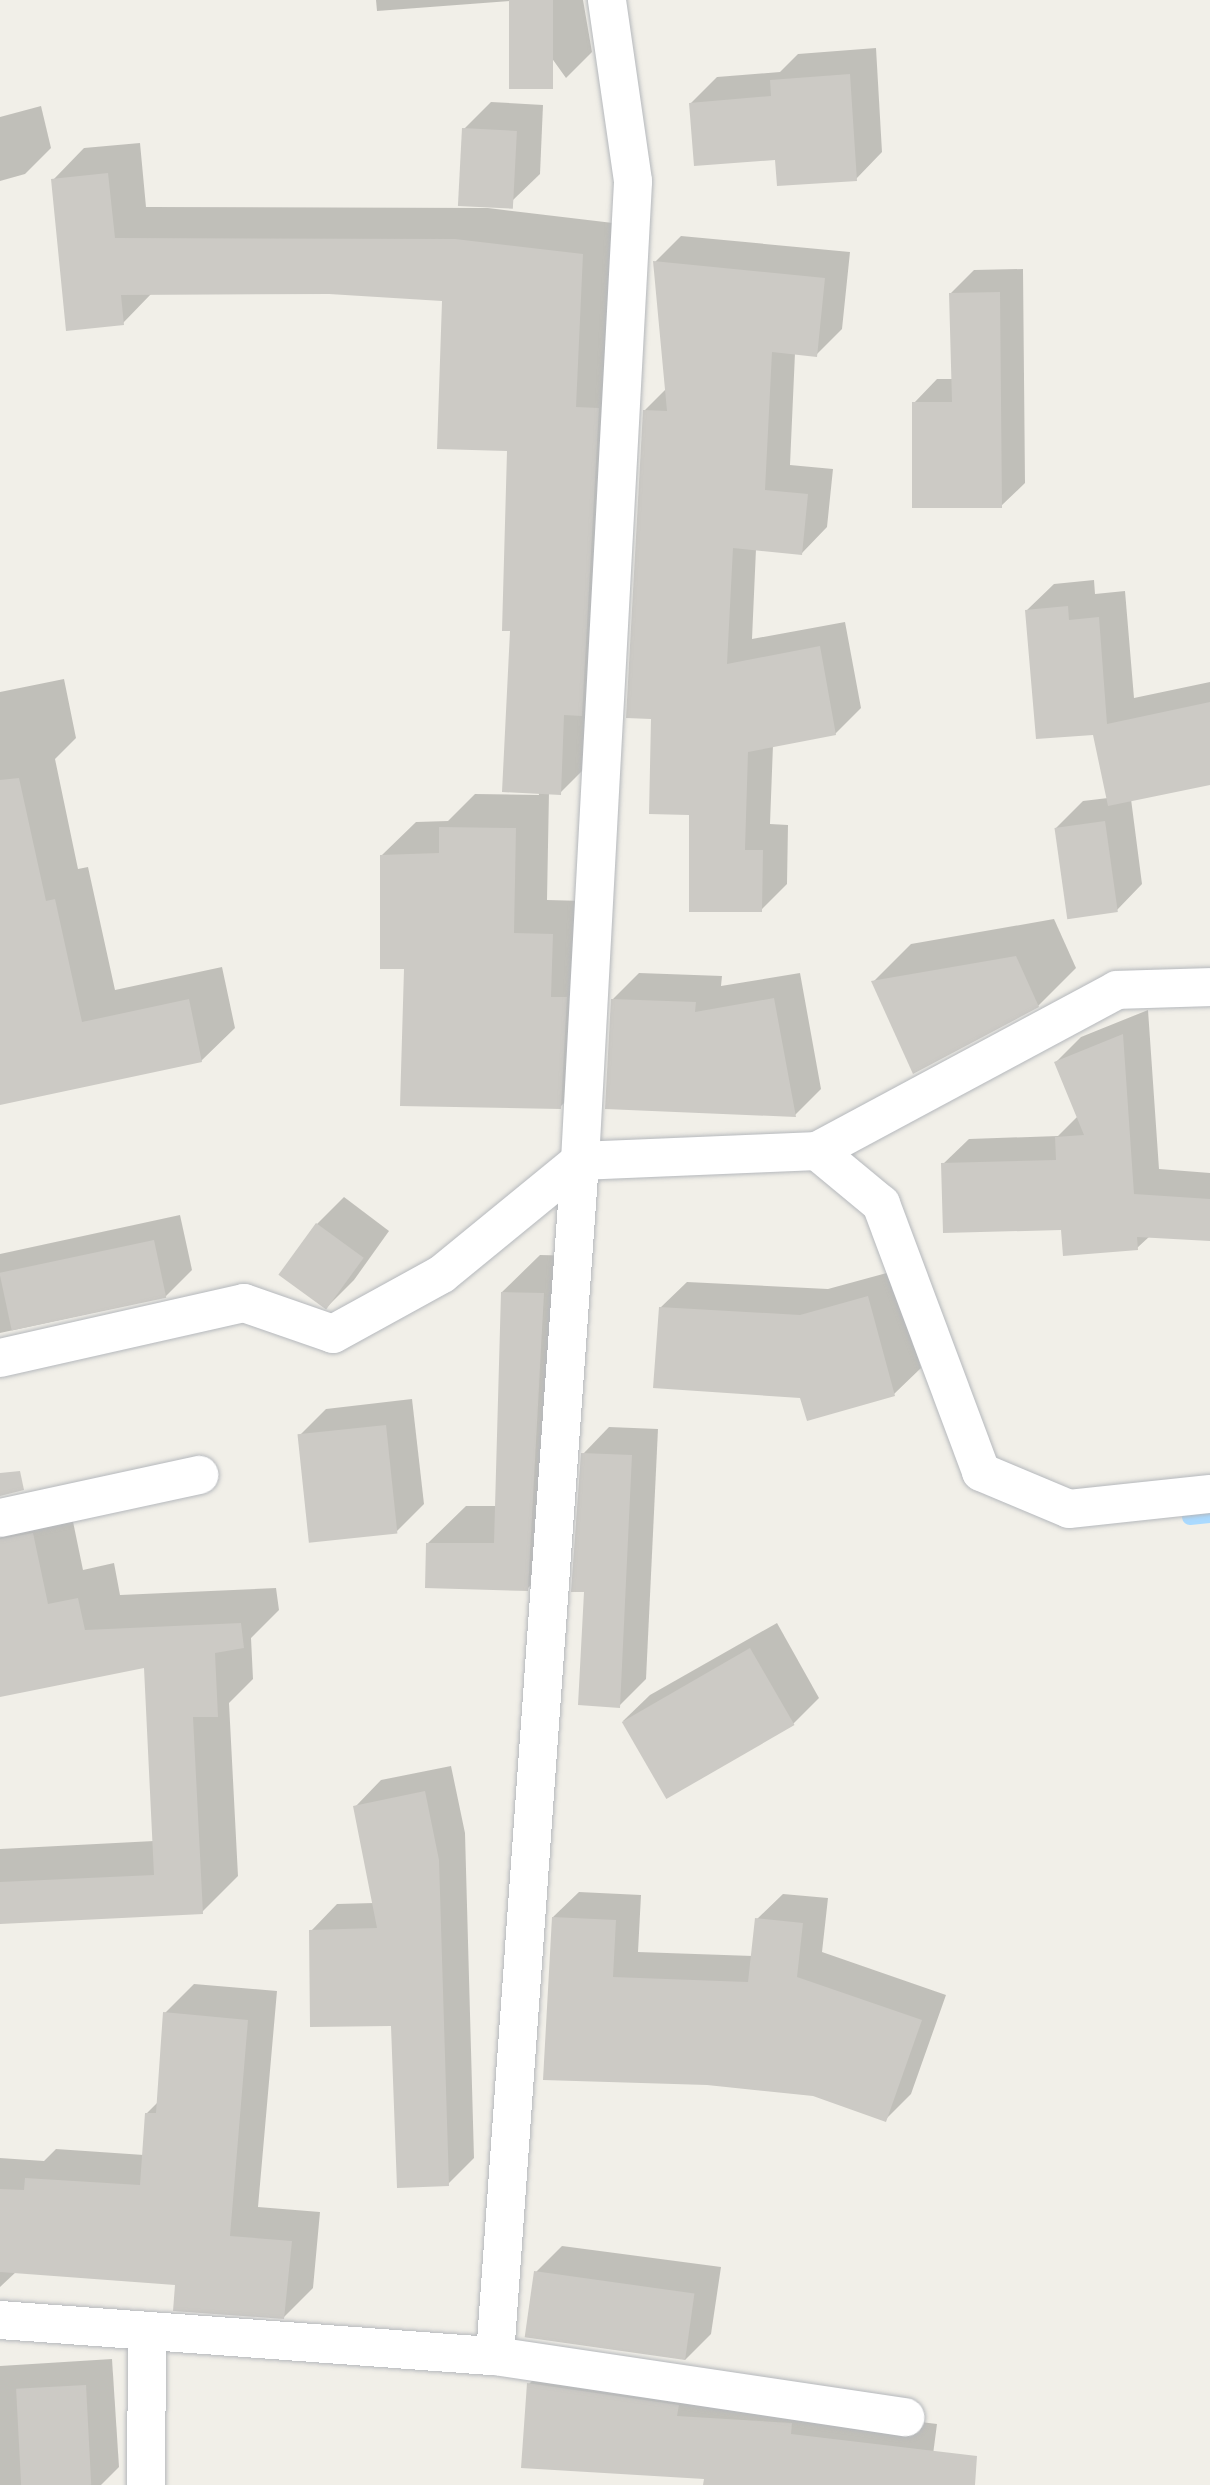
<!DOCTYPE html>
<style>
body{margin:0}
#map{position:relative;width:1210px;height:2485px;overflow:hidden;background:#f1efe8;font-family:Montserrat,sans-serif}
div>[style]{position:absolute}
.shadow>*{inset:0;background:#0003}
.stream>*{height:16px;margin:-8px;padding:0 8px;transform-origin:8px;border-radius:8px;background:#aadaff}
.building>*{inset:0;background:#cccac5;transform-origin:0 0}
.roads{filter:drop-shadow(0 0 2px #b5b8bc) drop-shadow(0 0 2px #b5b8bc)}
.minor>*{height:38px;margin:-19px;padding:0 19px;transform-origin:19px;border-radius:19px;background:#fff}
span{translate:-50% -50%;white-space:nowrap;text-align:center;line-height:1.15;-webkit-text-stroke:6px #fff;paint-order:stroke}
</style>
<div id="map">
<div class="shadow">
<div style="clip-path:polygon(376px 0,583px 0,592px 52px,566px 78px,511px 1px,377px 11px)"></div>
<div style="clip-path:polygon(876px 48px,882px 152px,856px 179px,777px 158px,691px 103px,717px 77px,780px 72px,798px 54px)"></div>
<div style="clip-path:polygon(491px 102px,543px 105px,540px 174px,513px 200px,464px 129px)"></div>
<div style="clip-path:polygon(41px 106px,51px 148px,25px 174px,0 181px,0 117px)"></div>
<div style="clip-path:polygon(140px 143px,146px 207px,488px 208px,613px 223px,592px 761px,560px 793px,549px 792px,547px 900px,585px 901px,594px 1073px,560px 1107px,406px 968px,382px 855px,416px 822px,448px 821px,475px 794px,539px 795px,508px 449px,444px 299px,329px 292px,152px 293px,123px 323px,53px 180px,84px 148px)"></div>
<div style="clip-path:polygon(681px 236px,850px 252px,842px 329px,816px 355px,795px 353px,790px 465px,833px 469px,827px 527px,802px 553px,756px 549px,752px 639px,845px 622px,861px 708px,835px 734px,773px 745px,770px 824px,788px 825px,787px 884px,761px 910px,690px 814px,653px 717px,644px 411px,667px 388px,655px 262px)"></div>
<div style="clip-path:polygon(1023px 269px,1025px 483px,1001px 506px,914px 403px,937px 379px,953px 379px,951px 293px,974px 270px)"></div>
<div style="clip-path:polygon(1094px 580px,1095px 594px,1125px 591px,1134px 698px,1210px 682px,1210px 783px,1131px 799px,1142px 884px,1116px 911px,1056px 828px,1083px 801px,1108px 798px,1094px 733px,1027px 610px,1054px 584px)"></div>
<div style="clip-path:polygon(64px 679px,76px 738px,55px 759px,78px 869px,88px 867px,115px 990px,222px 967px,235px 1028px,201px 1061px,0 1103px,0 692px)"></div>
<div style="clip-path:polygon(1054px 919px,1076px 968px,1038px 1006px,873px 982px,911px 944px)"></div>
<div style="clip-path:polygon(639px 973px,722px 976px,721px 986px,800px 973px,821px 1089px,795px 1115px,612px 1000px)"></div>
<div style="clip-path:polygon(1148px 1010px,1159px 1169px,1210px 1173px,1210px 1239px,1150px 1236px,1137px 1248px,1063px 1228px,943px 1164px,969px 1139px,1058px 1136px,1078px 1116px,1056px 1062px,1081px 1037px)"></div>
<div style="clip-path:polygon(344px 1197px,389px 1231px,354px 1280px,327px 1307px,280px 1275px,317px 1224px)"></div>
<div style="clip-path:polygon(180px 1215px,192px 1270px,165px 1297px,0 1333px,0 1254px)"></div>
<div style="clip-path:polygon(540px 1255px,581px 1256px,565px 1551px,527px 1589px,428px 1543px,466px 1506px,497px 1506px,502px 1292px)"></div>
<div style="clip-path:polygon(894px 1271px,921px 1368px,894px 1394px,660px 1308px,687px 1282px,828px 1289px)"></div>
<div style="clip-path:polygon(412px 1399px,424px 1504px,397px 1531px,300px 1435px,326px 1409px)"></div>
<div style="clip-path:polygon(609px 1427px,658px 1429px,646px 1679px,619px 1706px,586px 1590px,583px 1454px)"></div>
<div style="clip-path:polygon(70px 1507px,83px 1570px,114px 1563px,120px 1595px,276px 1588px,279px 1610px,251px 1638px,253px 1679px,229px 1703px,238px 1876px,202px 1912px,0 1923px,0 1849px,154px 1841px,146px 1666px,0 1696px,0 1521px)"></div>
<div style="clip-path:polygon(777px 1623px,819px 1698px,793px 1724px,623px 1721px,650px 1695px)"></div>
<div style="clip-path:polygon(451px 1766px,465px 1833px,474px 2158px,448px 2184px,392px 2024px,311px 1931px,337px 1904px,374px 1903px,355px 1807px,381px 1780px)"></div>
<div style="clip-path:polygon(579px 1892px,641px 1895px,638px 1952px,753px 1956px,757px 1919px,783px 1894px,828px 1898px,822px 1952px,946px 1995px,911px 2094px,885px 2120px,813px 2095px,707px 2083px,553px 1917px)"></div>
<div style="clip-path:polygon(194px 1984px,277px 1991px,258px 2207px,320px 2212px,313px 2288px,284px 2317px,177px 2283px,17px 2271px,0 2287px,0 2158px,44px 2161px,56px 2149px,144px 2155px,147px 2113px,158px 2102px,165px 2013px)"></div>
<div style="clip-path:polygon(562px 2246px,721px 2267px,711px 2334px,685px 2360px,536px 2272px)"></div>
<div style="clip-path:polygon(554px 2358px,816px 2409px,937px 2424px,929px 2485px,705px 2485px,706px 2478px,529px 2384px)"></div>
<div style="clip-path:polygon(112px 2359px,119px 2467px,101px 2485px,0 2485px,0 2366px)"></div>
</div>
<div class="stream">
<div style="left:1190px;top:1517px;width:20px;rotate:-6deg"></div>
</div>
<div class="building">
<div style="left:509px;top:0;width:44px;height:89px"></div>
<div style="clip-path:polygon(850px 74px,857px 181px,777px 186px,775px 160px,694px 166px,689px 103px,771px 96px,770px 80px)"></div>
<div style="left:462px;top:128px;width:55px;height:78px;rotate:3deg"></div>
<div style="clip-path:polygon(108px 173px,115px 238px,455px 239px,583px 254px,576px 407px,599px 408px,582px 716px,564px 715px,561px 795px,502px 792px,510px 631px,502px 631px,507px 451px,437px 449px,442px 301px,329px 294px,121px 295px,124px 325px,66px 331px,51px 179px)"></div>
<div style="clip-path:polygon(653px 261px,825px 278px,817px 357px,772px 352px,765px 490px,808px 494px,802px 555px,733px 548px,727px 664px,820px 646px,836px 735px,748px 752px,745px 850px,763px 850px,762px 912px,689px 912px,689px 815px,649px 814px,651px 719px,626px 718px,643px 410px,667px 411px)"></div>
<div style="clip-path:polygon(1000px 292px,1002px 508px,912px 508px,912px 402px,952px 402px,949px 293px)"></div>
<div style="clip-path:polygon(1068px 606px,1069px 620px,1099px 617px,1107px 724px,1210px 702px,1210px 785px,1108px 806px,1093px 735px,1036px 739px,1025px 610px)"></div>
<div style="clip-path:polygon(19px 778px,46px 901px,55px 899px,82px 1022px,189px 999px,202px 1062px,0 1105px,0 780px)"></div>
<div style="left:1105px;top:821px;width:92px;height:51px;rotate:82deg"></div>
<div style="clip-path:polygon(439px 827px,516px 828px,514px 933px,553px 934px,551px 997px,567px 997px,561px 1109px,400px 1106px,404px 969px,380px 969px,380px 855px,439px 853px)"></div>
<div style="clip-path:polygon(1016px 956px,1039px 1007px,913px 1074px,871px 981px)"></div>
<div style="clip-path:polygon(774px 998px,796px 1117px,605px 1109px,611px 999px,696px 1002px,695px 1012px)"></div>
<div style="clip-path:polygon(1123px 1034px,1134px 1194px,1210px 1199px,1210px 1241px,1137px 1237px,1138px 1250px,1063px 1256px,1061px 1230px,943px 1233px,941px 1163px,1056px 1160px,1055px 1137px,1084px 1135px,1054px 1062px)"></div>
<div style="left:316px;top:1223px;width:59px;height:64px;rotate:36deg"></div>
<div style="left:154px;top:1240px;width:59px;height:158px;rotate:78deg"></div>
<div style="clip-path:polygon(501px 1292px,544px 1293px,528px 1591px,425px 1588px,426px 1543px,494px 1543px)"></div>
<div style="clip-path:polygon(868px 1296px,895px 1396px,807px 1421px,800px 1398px,653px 1388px,659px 1307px,800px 1315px)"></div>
<div style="left:386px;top:1425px;width:109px;height:89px;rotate:84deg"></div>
<div style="clip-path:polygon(581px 1453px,632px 1455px,620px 1708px,578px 1705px,584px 1592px,571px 1592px)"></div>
<div style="clip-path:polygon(20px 1471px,24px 1490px,0 1496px,0 1473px)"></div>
<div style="clip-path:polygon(33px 1533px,48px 1604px,78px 1598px,85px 1630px,241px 1623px,244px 1648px,215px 1653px,218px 1717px,193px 1717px,203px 1914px,0 1924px,0 1882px,154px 1875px,144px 1668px,0 1697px,0 1539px)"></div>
<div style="left:750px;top:1648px;width:89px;height:148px;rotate:60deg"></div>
<div style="clip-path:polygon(425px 1791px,439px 1860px,449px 2186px,397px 2188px,391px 2026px,310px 2027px,309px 1930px,377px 1928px,353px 1806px)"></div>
<div style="clip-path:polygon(552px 1917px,616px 1920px,613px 1977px,748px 1982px,755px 1918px,803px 1923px,797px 1977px,922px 2020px,886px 2122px,813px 2096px,707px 2085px,543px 2080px)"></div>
<div style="clip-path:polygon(163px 2012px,248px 2020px,230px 2236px,292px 2241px,284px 2319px,173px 2311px,175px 2285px,0 2272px,0 2189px,24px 2190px,25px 2178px,140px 2185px,145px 2113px,156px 2113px)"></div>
<div style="left:534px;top:2271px;width:162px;height:67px;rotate:8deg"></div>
<div style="clip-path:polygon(527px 2383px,679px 2405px,677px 2416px,792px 2423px,791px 2434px,977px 2456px,975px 2485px,703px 2485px,704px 2479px,521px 2468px)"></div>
<div style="left:86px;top:2385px;width:100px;height:70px;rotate:87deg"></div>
</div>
<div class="roads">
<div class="minor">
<div style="left:817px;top:1151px;width:340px;rotate:-28.2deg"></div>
<div style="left:1117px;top:990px;width:93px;rotate:-1.8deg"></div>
<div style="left:0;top:1358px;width:250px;rotate:-12.7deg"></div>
<div style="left:244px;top:1303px;width:94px;rotate:19.2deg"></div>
<div style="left:333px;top:1334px;width:124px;rotate:-28.8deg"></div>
<div style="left:442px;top:1274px;width:178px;rotate:-39.3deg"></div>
<div style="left:580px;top:1161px;width:237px;rotate:-2.4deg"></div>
<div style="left:817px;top:1151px;width:83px;rotate:39.6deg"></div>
<div style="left:881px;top:1204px;width:286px;rotate:69.5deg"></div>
<div style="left:981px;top:1472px;width:95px;rotate:22.8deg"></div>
<div style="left:1069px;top:1509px;width:142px;rotate:-6.1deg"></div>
<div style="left:0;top:1518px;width:204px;rotate:-12.2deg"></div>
<div style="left:0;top:2320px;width:496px;rotate:4.2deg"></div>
<div style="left:495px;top:2356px;width:415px;rotate:8.5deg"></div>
<div style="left:495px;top:2356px;width:1198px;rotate:-85.93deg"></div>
<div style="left:580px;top:1161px;width:981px;rotate:-86.9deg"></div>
<div style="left:633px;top:181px;width:183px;rotate:-98.2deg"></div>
<div style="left:146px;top:2485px;width:154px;rotate:-89.6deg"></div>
</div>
</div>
</div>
